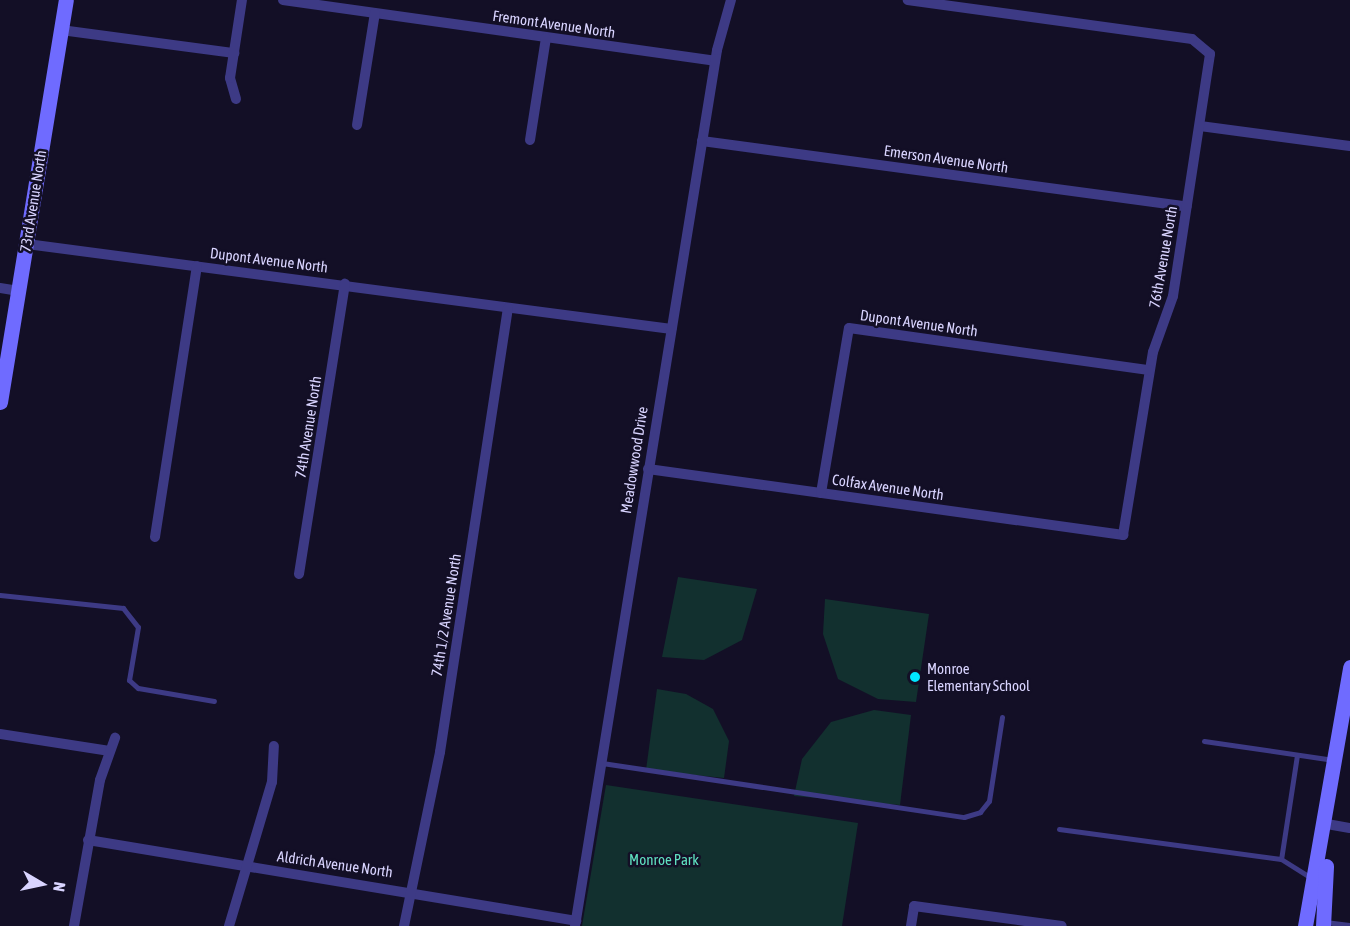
<!DOCTYPE html>
<style>
body{margin:0}
#map{position:relative;width:1350px;height:926px;overflow:hidden;background:#130f26;font-family:"Asap Condensed",sans-serif}
div>[style]{position:absolute}
.green>*{inset:0;background:#12302f}
.lane>*{height:5px;margin:-2.5px;padding:0 2.5px;transform-origin:2.5px;border-radius:2.5px;background:#3d3a85}
.street>*{height:10px;margin:-5px;padding:0 5px;transform-origin:5px;border-radius:5px;background:#3d3a85}
.secondary>*{height:15px;margin:-7.5px;padding:0 7.5px;transform-origin:7.5px;border-radius:7.5px;background:#6f6bff}
.dots>*{width:16px;height:16px;translate:-50% -50%;box-sizing:border-box;border:3px solid #130f26;border-radius:50%}
span{translate:-50% -50%;white-space:nowrap;text-align:center;line-height:1.15;-webkit-text-stroke:5px #130f26;paint-order:stroke}
.street-label{font-size:15px;color:#d9d4ff}
.poi-label{font-size:15px;color:#d9d4ff}
.left{translate:0 -50%;text-align:left}
.park-label{font-size:15px;color:#5fe0c0}
.north{position:absolute;left:12px;top:854px;width:60px;height:60px;-webkit-text-stroke:4px #130f26;paint-order:stroke;rotate:99deg;font-size:16px;font-weight:700;line-height:24px;text-align:center;color:#d9d4ff}
.north::after{content:'';display:block;margin:auto;width:21px;height:27px;background:#d9d4ff;clip-path:polygon(50% 0,100% 100%,50% 72%,0 100%)}
</style>
<div id="map">
<div class="green">
<div style="clip-path:polygon(678px 577px,757px 589px,742px 640px,704px 660px,662px 657px)"></div>
<div style="clip-path:polygon(825px 599px,929px 614px,916px 702px,878px 699px,838px 679px,823px 634px)"></div>
<div style="clip-path:polygon(657px 689px,686px 694px,713px 709px,729px 741px,724px 778px,646px 770px)"></div>
<div style="clip-path:polygon(874px 710px,911px 715px,900px 805px,794px 796px,802px 759px,831px 722px)"></div>
<div style="clip-path:polygon(606px 785px,858px 823px,842px 926px,582px 926px)"></div>
</div>
<div class="lane">
<div style="left:0;top:595px;width:124px;rotate:6deg"></div>
<div style="left:123px;top:608px;width:24px;rotate:52deg"></div>
<div style="left:138px;top:627px;width:54px;rotate:99.6deg"></div>
<div style="left:129px;top:680px;width:12px;rotate:42deg"></div>
<div style="left:138px;top:688px;width:77px;rotate:9.7deg"></div>
<div style="left:1204px;top:741px;width:131px;rotate:8.3deg"></div>
<div style="left:1297px;top:755px;width:105px;rotate:98.7deg"></div>
<div style="left:1281px;top:859px;width:36px;rotate:32deg"></div>
<div style="left:602px;top:763px;width:366px;rotate:8.5deg"></div>
<div style="left:964px;top:817px;width:17px;rotate:-17deg"></div>
<div style="left:980px;top:812px;width:14px;rotate:-51deg"></div>
<div style="left:989px;top:801px;width:85px;rotate:-81.2deg"></div>
<div style="left:1059px;top:829px;width:224px;rotate:7.7deg"></div>
<div style="left:1325px;top:922px;width:25px;rotate:7deg"></div>
</div>
<div class="street">
<div style="left:283px;top:0;width:436px;rotate:8deg"></div>
<div style="left:61px;top:30px;width:175px;rotate:7.6deg"></div>
<div style="left:236px;top:99px;width:22px;rotate:-106deg"></div>
<div style="left:230px;top:78px;width:79px;rotate:-81.3deg"></div>
<div style="left:357px;top:125px;width:113px;rotate:-80.9deg"></div>
<div style="left:1200px;top:126px;width:151px;rotate:7.6deg"></div>
<div style="left:530px;top:140px;width:103px;rotate:-81.1deg"></div>
<div style="left:702px;top:141px;width:489px;rotate:7.7deg"></div>
<div style="left:27px;top:244px;width:650px;rotate:7.52deg"></div>
<div style="left:0;top:288px;width:19px;rotate:9deg"></div>
<div style="left:648px;top:469px;width:480px;rotate:7.9deg"></div>
<div style="left:1123px;top:535px;width:185px;rotate:-80.7deg"></div>
<div style="left:1153px;top:352px;width:59px;rotate:-70.3deg"></div>
<div style="left:1173px;top:296px;width:245px;rotate:-81.3deg"></div>
<div style="left:1210px;top:54px;width:23px;rotate:-140deg"></div>
<div style="left:1192px;top:39px;width:287px;rotate:-172.2deg"></div>
<div style="left:821px;top:493px;width:167px;rotate:-80.4deg"></div>
<div style="left:849px;top:328px;width:303px;rotate:8deg"></div>
<div style="left:155px;top:537px;width:274px;rotate:-81.2deg"></div>
<div style="left:299px;top:574px;width:294px;rotate:-81deg"></div>
<div style="left:0;top:734px;width:111px;rotate:8.8deg"></div>
<div style="left:1327px;top:824px;width:23px;rotate:10deg"></div>
<div style="left:88px;top:840px;width:495px;rotate:9.4deg"></div>
<div style="left:74px;top:926px;width:148px;rotate:-79.9deg"></div>
<div style="left:100px;top:780px;width:45px;rotate:-70.3deg"></div>
<div style="left:229px;top:926px;width:150px;rotate:-73.4deg"></div>
<div style="left:272px;top:782px;width:36px;rotate:-87deg"></div>
<div style="left:404px;top:926px;width:178px;rotate:-78.3deg"></div>
<div style="left:440px;top:752px;width:449px;rotate:-81.3deg"></div>
<div style="left:575px;top:926px;width:887px;rotate:-80.79deg"></div>
<div style="left:717px;top:50px;width:52px;rotate:-74.4deg"></div>
<div style="left:911px;top:926px;width:20px;rotate:-81deg"></div>
<div style="left:914px;top:906px;width:149px;rotate:7.7deg"></div>
</div>
<div class="secondary">
<div style="left:0;top:402px;width:407px;rotate:-80.7deg"></div>
<div style="left:1305px;top:926px;width:263px;rotate:-80.1deg"></div>
<div style="left:1323px;top:926px;width:60px;rotate:-87.1deg"></div>
</div>
<div class="dots">
<div style="left:915px;top:677px;background:#00e5ff"></div>
</div>
<div class="street-label">
<span style="left:554px;top:24px;rotate:8deg">Fremont Avenue North</span>
<span style="left:946px;top:159px;rotate:8deg">Emerson Avenue North</span>
<span style="left:33px;top:201px;rotate:-81deg">73rd Avenue North</span>
<span style="left:1163px;top:257px;rotate:-80deg">76th Avenue North</span>
<span style="left:269px;top:260px;rotate:7deg">Dupont Avenue North</span>
<span style="left:919px;top:323px;rotate:8deg">Dupont Avenue North</span>
<span style="left:308px;top:427px;rotate:-81deg">74th Avenue North</span>
<span style="left:634px;top:460px;rotate:-81deg">Meadowwood Drive</span>
<span style="left:888px;top:487px;rotate:8deg">Colfax Avenue North</span>
<span style="left:446px;top:615px;rotate:-81deg">74th 1/2 Avenue North</span>
<span style="left:335px;top:864px;rotate:8deg">Aldrich Avenue North</span>
</div>
<div class="poi-label">
<span class="left" style="left:927px;top:677px">Monroe<br>Elementary School</span>
</div>
<div class="park-label">
<span style="left:664px;top:860px">Monroe Park</span>
</div>
<div class="north">N</div>
</div>
